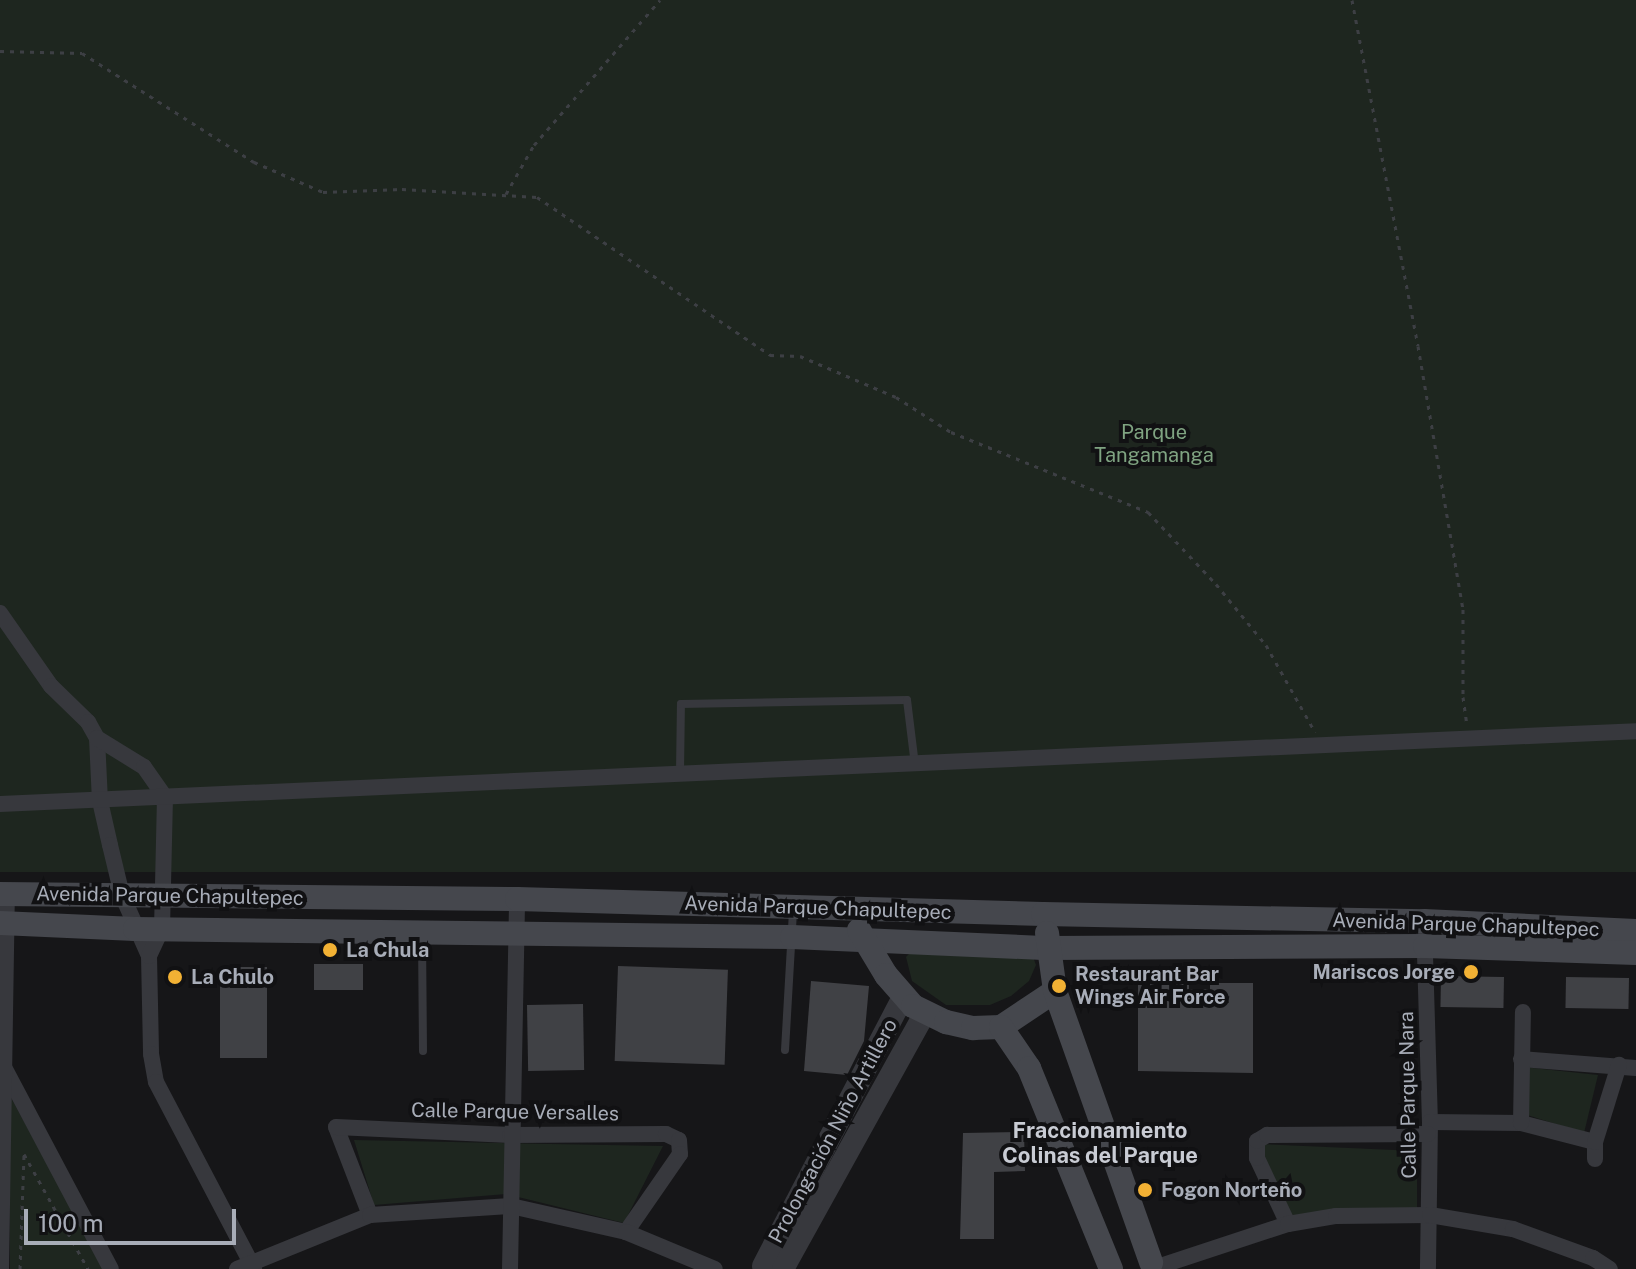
<!DOCTYPE html>
<meta charset="utf-8">
<style>
body{margin:0}
#map{position:relative;width:1636px;height:1269px;overflow:hidden;background:#161618;font-family:"Public Sans",sans-serif}
div>[style]{position:absolute}
.green>*{inset:0;background:#1e261f;transform-origin:0 0}
.building>*{inset:0;background:#404145;transform-origin:0 0}
.path>*{height:3px;margin-top:-1.5px;transform-origin:0;background:repeating-linear-gradient(90deg,#3d3f44 0 4px,transparent 0 10px)}
.service>*{height:8px;margin:-4px;padding:0 4px;transform-origin:4px;border-radius:4px;background:#37383d}
.minor>*{height:16px;margin:-8px;padding:0 8px;transform-origin:8px;border-radius:8px;background:#37383d}
.tertiary>*{height:22px;margin:-11px;padding:0 11px;transform-origin:11px;border-radius:11px;background:#37383d}
.secondary>*{height:24px;margin:-12px;padding:0 12px;transform-origin:12px;border-radius:12px;background:#45474d}
.dots>*{width:22px;height:22px;translate:-50% -50%;box-sizing:border-box;border:4px solid #111113;border-radius:50%}
span{translate:-50% -50%;white-space:nowrap;text-align:center;line-height:1.15;-webkit-text-stroke:8px #111113;paint-order:stroke}
.park-label{font-size:20px;color:#7fa381}
.street-label{font-size:20px;color:#a8adb8}
.poi-label{font-size:20px;color:#a8adb8;font-weight:700}
.left{translate:0 -50%;text-align:left}
.right{translate:-100% -50%;text-align:right}
.neighbourhood-label{font-size:22px;color:#c9ccd4;font-weight:700}
.scale{position:absolute;left:24px;top:1209px;width:212px;height:36px;box-sizing:border-box;border:4px solid #a8adb8;border-top:0;padding-left:10px;font-size:24px;line-height:28px;white-space:nowrap;color:#a8adb8;-webkit-text-stroke:6px #111113;paint-order:stroke}
</style>
<div id="map">
<div class="green">
<div style="left:0;top:0;width:1636px;height:872px"></div>
<div style="clip-path:polygon(912px 951px,1032px 954px,1036px 965px,1029px 981px,1011px 996px,990px 1005px,946px 1005px,912px 981px,906px 957px)"></div>
<div style="clip-path:polygon(1524px 1067px,1598px 1075px,1584px 1133px,1521px 1113px)"></div>
<div style="clip-path:polygon(9px 1094px,105px 1269px,10px 1269px)"></div>
<div style="clip-path:polygon(354px 1140px,501px 1143px,663px 1146px,624px 1223px,506px 1194px,374px 1205px)"></div>
<div style="clip-path:polygon(1259px 1144px,1417px 1151px,1417px 1211px,1290px 1219px)"></div>
</div>
<div class="building">
<div style="left:314px;top:964px;width:49px;height:26px"></div>
<div style="left:618px;top:966px;width:110px;height:95px;rotate:2deg"></div>
<div style="left:220px;top:967px;width:47px;height:91px"></div>
<div style="left:1441px;top:976px;width:63px;height:31px;rotate:1deg"></div>
<div style="left:1566px;top:977px;width:63px;height:31px;rotate:1deg"></div>
<div style="clip-path:polygon(811px 981px,869px 986px,864px 1041px,847px 1075px,804px 1071px)"></div>
<div style="clip-path:polygon(1138px 983px,1189px 984px,1189px 989px,1210px 989px,1210px 983px,1253px 983px,1253px 1073px,1138px 1071px)"></div>
<div style="left:583px;top:1004px;width:66px;height:56px;rotate:89deg"></div>
<div style="clip-path:polygon(1024px 1132px,1025px 1171px,994px 1172px,994px 1239px,960px 1239px,963px 1133px)"></div>
</div>
<div class="path">
<div style="left:1352px;top:0;width:352px;rotate:79.2deg"></div>
<div style="left:1418px;top:346px;width:267px;rotate:80.3deg"></div>
<div style="left:1463px;top:609px;width:88px;rotate:90deg"></div>
<div style="left:1463px;top:697px;width:29px;rotate:82deg"></div>
<div style="left:0;top:51px;width:82px;rotate:1.4deg"></div>
<div style="left:82px;top:53px;width:204px;rotate:32.4deg"></div>
<div style="left:254px;top:162px;width:75px;rotate:23.5deg"></div>
<div style="left:323px;top:192px;width:79px;rotate:-2.2deg"></div>
<div style="left:402px;top:189px;width:135px;rotate:3.4deg"></div>
<div style="left:537px;top:197px;width:282px;rotate:34.1deg"></div>
<div style="left:770px;top:355px;width:30px;rotate:2deg"></div>
<div style="left:800px;top:356px;width:104px;rotate:23.1deg"></div>
<div style="left:896px;top:397px;width:65px;rotate:32.5deg"></div>
<div style="left:951px;top:432px;width:213px;rotate:22.1deg"></div>
<div style="left:1148px;top:512px;width:99px;rotate:46.6deg"></div>
<div style="left:1216px;top:584px;width:79px;rotate:50.7deg"></div>
<div style="left:1266px;top:645px;width:100px;rotate:60.6deg"></div>
<div style="left:506px;top:194px;width:56px;rotate:-60.3deg"></div>
<div style="left:534px;top:145px;width:192px;rotate:-49deg"></div>
<div style="left:20px;top:1269px;width:115px;rotate:-88deg"></div>
<div style="left:24px;top:1154px;width:132px;rotate:60.9deg"></div>
</div>
<div class="service">
<div style="left:680px;top:772px;width:68px;rotate:-89.2deg"></div>
<div style="left:681px;top:704px;width:226px;rotate:-1deg"></div>
<div style="left:907px;top:700px;width:65px;rotate:83deg"></div>
<div style="left:422px;top:936px;width:115px;rotate:89.5deg"></div>
<div style="left:785px;top:1050px;width:138px;rotate:-86.7deg"></div>
</div>
<div class="minor">
<div style="left:0;top:613px;width:89px;rotate:55.1deg"></div>
<div style="left:51px;top:686px;width:52px;rotate:44.2deg"></div>
<div style="left:88px;top:722px;width:18px;rotate:61deg"></div>
<div style="left:97px;top:738px;width:63px;rotate:87.3deg"></div>
<div style="left:100px;top:801px;width:45px;rotate:77.2deg"></div>
<div style="left:110px;top:845px;width:51px;rotate:76.5deg"></div>
<div style="left:122px;top:895px;width:67px;rotate:66.1deg"></div>
<div style="left:149px;top:956px;width:98px;rotate:88.8deg"></div>
<div style="left:151px;top:1054px;width:28px;rotate:80deg"></div>
<div style="left:156px;top:1082px;width:211px;rotate:62.3deg"></div>
<div style="left:97px;top:738px;width:55px;rotate:31.7deg"></div>
<div style="left:144px;top:767px;width:37px;rotate:55deg"></div>
<div style="left:165px;top:797px;width:131px;rotate:91.3deg"></div>
<div style="left:162px;top:928px;width:31px;rotate:115deg"></div>
<div style="left:0;top:804px;width:1638px;rotate:-2.55deg"></div>
<div style="left:1424px;top:921px;width:201px;rotate:88.3deg"></div>
<div style="left:1430px;top:1122px;width:147px;rotate:90.8deg"></div>
<div style="left:1521px;top:1059px;width:115px;rotate:4.5deg"></div>
<div style="left:5px;top:1069px;width:226px;rotate:62.1deg"></div>
<div style="left:1430px;top:1122px;width:91px;rotate:0.6deg"></div>
<div style="left:1521px;top:1123px;width:76px;rotate:14.4deg"></div>
<div style="left:1521px;top:1123px;width:111px;rotate:-89deg"></div>
<div style="left:1595px;top:1159px;width:17px;rotate:-90deg"></div>
<div style="left:1595px;top:1142px;width:81px;rotate:-72.7deg"></div>
<div style="left:370px;top:1215px;width:94px;rotate:-111.1deg"></div>
<div style="left:336px;top:1127px;width:174px;rotate:2.6deg"></div>
<div style="left:510px;top:1135px;width:156px;rotate:-0.4deg"></div>
<div style="left:666px;top:1134px;width:14px;rotate:25deg"></div>
<div style="left:679px;top:1140px;width:14px;rotate:86deg"></div>
<div style="left:680px;top:1154px;width:95px;rotate:124.7deg"></div>
<div style="left:1288px;top:1224px;width:73px;rotate:-115.2deg"></div>
<div style="left:1257px;top:1158px;width:17px;rotate:-90deg"></div>
<div style="left:1257px;top:1141px;width:12px;rotate:-31deg"></div>
<div style="left:1267px;top:1135px;width:161px;rotate:-0.4deg"></div>
<div style="left:1157px;top:1267px;width:138px;rotate:-18.2deg"></div>
<div style="left:1288px;top:1224px;width:49px;rotate:-9.5deg"></div>
<div style="left:1336px;top:1216px;width:94px;rotate:-0.6deg"></div>
<div style="left:1430px;top:1215px;width:84px;rotate:9.6deg"></div>
<div style="left:1513px;top:1229px;width:85px;rotate:19.9deg"></div>
<div style="left:1593px;top:1258px;width:20px;rotate:33deg"></div>
<div style="left:1px;top:1269px;width:375px;rotate:-89.1deg"></div>
<div style="left:237px;top:1269px;width:144px;rotate:-22.1deg"></div>
<div style="left:370px;top:1215px;width:141px;rotate:-3.7deg"></div>
<div style="left:511px;top:1206px;width:118px;rotate:12.7deg"></div>
<div style="left:626px;top:1232px;width:96px;rotate:22.6deg"></div>
<div style="left:510px;top:1269px;width:370px;rotate:-88.9deg"></div>
</div>
<div class="tertiary">
<div style="left:763px;top:1266px;width:305px;rotate:-62.5deg"></div>
<div style="left:783px;top:1269px;width:293px;rotate:-61deg"></div>
</div>
<div class="secondary">
<div style="left:0;top:894px;width:517px;rotate:0.55deg"></div>
<div style="left:517px;top:899px;width:526px;rotate:1.63deg"></div>
<div style="left:1043px;top:914px;width:381px;rotate:1.1deg"></div>
<div style="left:1424px;top:921px;width:212px;rotate:2.7deg"></div>
<div style="left:0;top:923px;width:135px;rotate:2.5deg"></div>
<div style="left:135px;top:929px;width:657px;rotate:0.7deg"></div>
<div style="left:792px;top:937px;width:257px;rotate:2.5deg"></div>
<div style="left:1049px;top:948px;width:376px;rotate:-0.3deg"></div>
<div style="left:1425px;top:946px;width:211px;rotate:1.9deg"></div>
<div style="left:859px;top:930px;width:52px;rotate:59deg"></div>
<div style="left:886px;top:975px;width:41px;rotate:48.9deg"></div>
<div style="left:913px;top:1006px;width:37px;rotate:26deg"></div>
<div style="left:946px;top:1022px;width:28px;rotate:13deg"></div>
<div style="left:973px;top:1028px;width:28px;rotate:-2deg"></div>
<div style="left:1001px;top:1027px;width:65px;rotate:-33.7deg"></div>
<div style="left:1047px;top:933px;width:59px;rotate:82.1deg"></div>
<div style="left:1055px;top:991px;width:288px;rotate:70.5deg"></div>
<div style="left:1001px;top:1027px;width:50px;rotate:55.7deg"></div>
<div style="left:1029px;top:1068px;width:217px;rotate:67.8deg"></div>
</div>
<div class="dots">
<div style="left:330px;top:950px;background:#f2b134"></div>
<div style="left:1471px;top:972px;background:#f2b134"></div>
<div style="left:175px;top:977px;background:#f2b134"></div>
<div style="left:1059px;top:986px;background:#f2b134"></div>
<div style="left:1145px;top:1190px;background:#f2b134"></div>
</div>
<div class="park-label">
<span style="left:1154px;top:444px">Parque<br>Tangamanga</span>
</div>
<div class="street-label">
<span style="left:170px;top:896px;rotate:1deg">Avenida Parque Chapultepec</span>
<span style="left:818px;top:908px;rotate:2deg">Avenida Parque Chapultepec</span>
<span style="left:1466px;top:925px;rotate:2deg">Avenida Parque Chapultepec</span>
<span style="left:1408px;top:1095px;rotate:-91deg">Calle Parque Nara</span>
<span style="left:515px;top:1112px;rotate:1deg">Calle Parque Versalles</span>
<span style="left:833px;top:1131px;rotate:-62deg">Prolongación Niño Artillero</span>
</div>
<div class="poi-label">
<span class="left" style="left:346px;top:950px">La Chula</span>
<span class="right" style="left:1455px;top:972px">Mariscos Jorge</span>
<span class="left" style="left:1075px;top:986px">Restaurant Bar<br>Wings Air Force</span>
<span class="left" style="left:191px;top:977px">La Chulo</span>
<span class="left" style="left:1161px;top:1190px">Fogon Norteño</span>
</div>
<div class="neighbourhood-label">
<span style="left:1100px;top:1143px">Fraccionamiento<br>Colinas del Parque</span>
</div>
<div class="scale">100 m</div>
</div>
